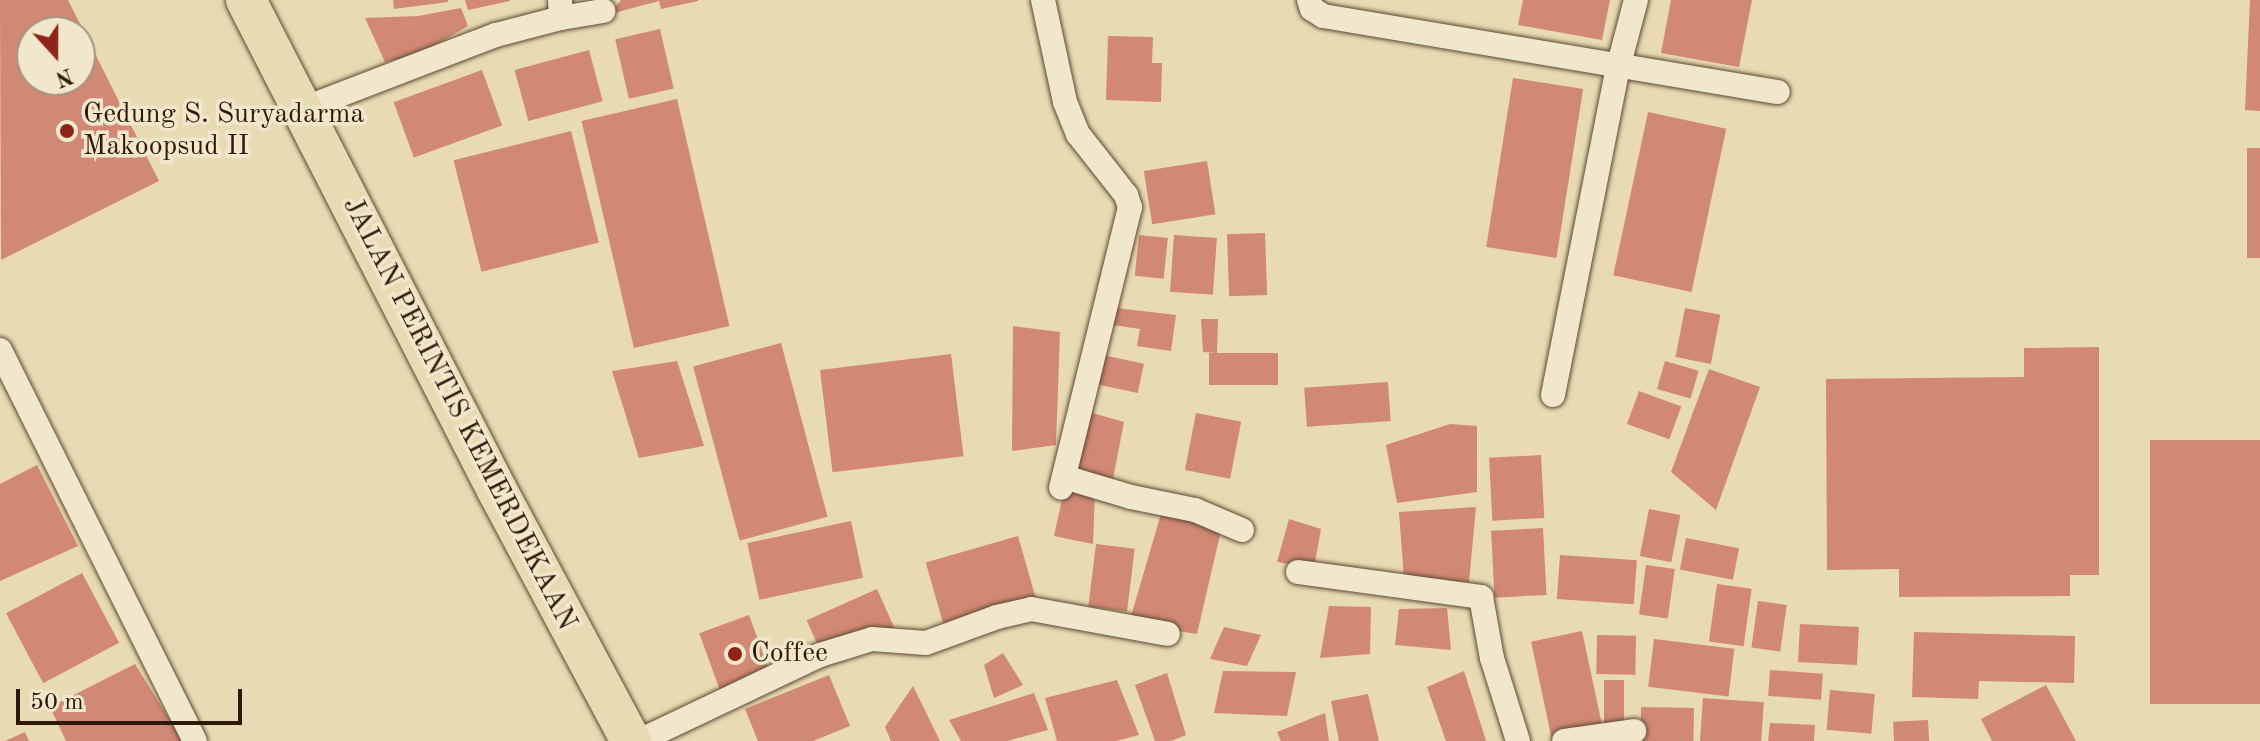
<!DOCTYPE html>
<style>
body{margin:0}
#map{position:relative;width:2260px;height:741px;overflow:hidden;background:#e8dab2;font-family:"Old Standard TT",serif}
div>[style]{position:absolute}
.building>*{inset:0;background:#d18874;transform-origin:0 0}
.roads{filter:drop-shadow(0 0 2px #5c4933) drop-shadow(0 0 2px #5c4933)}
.minor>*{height:24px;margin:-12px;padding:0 12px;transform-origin:12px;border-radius:12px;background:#f0e7cd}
.trunk>*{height:40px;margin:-20px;padding:0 20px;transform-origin:20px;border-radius:20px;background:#e8dab2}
.dots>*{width:22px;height:22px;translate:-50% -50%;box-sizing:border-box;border:4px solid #f0e7cd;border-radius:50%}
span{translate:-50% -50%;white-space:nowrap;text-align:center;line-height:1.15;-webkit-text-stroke:7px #f0e7cd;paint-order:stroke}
.poi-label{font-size:28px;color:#2e1909}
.left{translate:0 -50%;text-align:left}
.street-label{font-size:28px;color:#2e1909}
.north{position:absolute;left:16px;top:16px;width:80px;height:80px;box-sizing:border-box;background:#f0e7cd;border:2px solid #a2957f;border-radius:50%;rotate:159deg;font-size:22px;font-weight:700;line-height:32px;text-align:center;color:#2e1909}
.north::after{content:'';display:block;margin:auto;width:28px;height:36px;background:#8f2418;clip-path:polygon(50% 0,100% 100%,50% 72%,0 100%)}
.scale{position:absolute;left:16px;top:689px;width:226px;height:36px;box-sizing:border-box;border:4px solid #2e1909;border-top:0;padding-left:10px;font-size:24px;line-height:28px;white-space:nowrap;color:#2e1909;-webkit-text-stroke:6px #f0e7cd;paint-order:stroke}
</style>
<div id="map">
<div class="building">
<div style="clip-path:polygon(evenodd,0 0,68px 0,159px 181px,1px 260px,0 0,32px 32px,80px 32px,80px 80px,32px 80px,32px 32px)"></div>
<div style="clip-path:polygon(393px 0,448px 0,448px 2px,394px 9px)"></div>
<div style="clip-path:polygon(465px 0,509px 0,510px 1px,468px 10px)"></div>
<div style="clip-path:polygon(621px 0,698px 0,698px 1px,661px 9px,659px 1px,610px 14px)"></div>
<div style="clip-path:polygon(1523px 0,1610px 0,1602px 40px,1518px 25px)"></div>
<div style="clip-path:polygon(1671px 0,1752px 0,1739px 67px,1661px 53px)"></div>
<div style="clip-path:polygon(2250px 0,2260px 0,2260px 111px,2245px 110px)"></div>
<div style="clip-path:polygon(461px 8px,468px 26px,420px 54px,385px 62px,365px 18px,418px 16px)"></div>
<div style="left:660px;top:29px;width:61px;height:46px;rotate:77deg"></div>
<div style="clip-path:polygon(1108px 36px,1153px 37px,1152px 63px,1162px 63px,1161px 102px,1106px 100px)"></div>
<div style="left:589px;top:50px;width:53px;height:77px;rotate:75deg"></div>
<div style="left:482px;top:70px;width:59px;height:94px;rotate:70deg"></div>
<div style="left:1513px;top:78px;width:71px;height:171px;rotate:9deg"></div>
<div style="left:677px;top:99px;width:233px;height:98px;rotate:77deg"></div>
<div style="left:1648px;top:112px;width:80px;height:167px;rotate:12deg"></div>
<div style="left:571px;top:131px;width:115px;height:121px;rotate:76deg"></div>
<div style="left:2247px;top:148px;width:13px;height:110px"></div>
<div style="left:1207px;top:161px;width:54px;height:64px;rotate:81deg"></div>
<div style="left:1265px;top:233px;width:62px;height:38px;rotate:88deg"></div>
<div style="left:1139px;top:235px;width:29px;height:41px;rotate:6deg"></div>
<div style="left:1174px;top:235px;width:43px;height:57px;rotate:4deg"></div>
<div style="clip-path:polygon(1108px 307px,1176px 315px,1171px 351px,1137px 346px,1140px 329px,1106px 324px)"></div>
<div style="left:1685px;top:308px;width:36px;height:50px;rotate:11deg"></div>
<div style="clip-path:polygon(1201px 319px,1218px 319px,1217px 353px,1203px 352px)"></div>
<div style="clip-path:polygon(1013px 326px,1060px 332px,1056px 445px,1012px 451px)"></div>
<div style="left:781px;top:343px;width:180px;height:91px;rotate:75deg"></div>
<div style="clip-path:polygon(2099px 347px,2099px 575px,2070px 575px,2070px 596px,1899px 597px,1899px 569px,1827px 570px,1826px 379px,2024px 377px,2024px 348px)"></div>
<div style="left:1278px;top:353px;width:32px;height:69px;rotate:90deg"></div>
<div style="left:951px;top:354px;width:103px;height:132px;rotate:83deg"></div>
<div style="left:1098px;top:354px;width:47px;height:30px;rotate:12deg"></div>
<div style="clip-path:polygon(677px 361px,704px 446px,639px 458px,612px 371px)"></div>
<div style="left:1665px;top:361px;width:35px;height:29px;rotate:16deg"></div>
<div style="clip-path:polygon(1709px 369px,1760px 387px,1716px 510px,1671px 472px)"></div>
<div style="left:1388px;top:382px;width:39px;height:84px;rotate:86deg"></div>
<div style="left:1639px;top:391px;width:45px;height:35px;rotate:20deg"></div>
<div style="clip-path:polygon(1089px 412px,1124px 422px,1112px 484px,1070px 472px)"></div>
<div style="left:1196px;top:413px;width:46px;height:58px;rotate:11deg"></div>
<div style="clip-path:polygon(1450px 424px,1477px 426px,1477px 492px,1397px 503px,1386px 445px)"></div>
<div style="left:2150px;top:440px;width:110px;height:264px"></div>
<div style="left:1541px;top:455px;width:63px;height:52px;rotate:87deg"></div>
<div style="clip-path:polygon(37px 465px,78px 546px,0 581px,0 484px)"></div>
<div style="clip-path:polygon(1066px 481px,1095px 493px,1093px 544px,1054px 536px)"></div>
<div style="clip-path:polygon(1163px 507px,1223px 522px,1197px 634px,1129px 623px)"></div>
<div style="clip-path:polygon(1476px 507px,1469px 582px,1404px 578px,1399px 512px)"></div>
<div style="left:1649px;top:509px;width:32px;height:48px;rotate:11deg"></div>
<div style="clip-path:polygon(1289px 519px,1321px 529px,1314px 568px,1277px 562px)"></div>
<div style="left:851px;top:521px;width:58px;height:106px;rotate:78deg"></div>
<div style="left:1543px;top:528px;width:67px;height:52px;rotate:87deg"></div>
<div style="left:1018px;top:536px;width:66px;height:96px;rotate:74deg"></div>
<div style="left:1686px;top:538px;width:54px;height:32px;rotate:11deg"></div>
<div style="left:1096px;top:544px;width:39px;height:63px;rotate:7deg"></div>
<div style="left:1560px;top:555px;width:77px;height:44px;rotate:4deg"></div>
<div style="left:1646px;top:565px;width:29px;height:50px;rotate:8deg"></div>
<div style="left:82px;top:573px;width:79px;height:86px;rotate:62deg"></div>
<div style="left:1717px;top:584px;width:35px;height:58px;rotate:8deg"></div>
<div style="left:877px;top:589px;width:42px;height:77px;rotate:66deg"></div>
<div style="left:1758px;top:601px;width:29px;height:47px;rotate:8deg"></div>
<div style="clip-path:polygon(1329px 606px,1371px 607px,1370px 654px,1320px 658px)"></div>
<div style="clip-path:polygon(1447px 608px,1451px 650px,1395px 645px,1399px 609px)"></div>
<div style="left:749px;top:615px;width:64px;height:53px;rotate:70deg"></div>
<div style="left:1800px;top:624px;width:59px;height:38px;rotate:3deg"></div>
<div style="clip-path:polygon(1224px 627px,1261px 635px,1247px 666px,1210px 659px)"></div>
<div style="left:1582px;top:631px;width:98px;height:52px;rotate:78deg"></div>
<div style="clip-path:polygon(1914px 632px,2075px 636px,2074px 683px,1979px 681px,1978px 699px,1912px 697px)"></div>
<div style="left:1597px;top:635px;width:39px;height:39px;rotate:1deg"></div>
<div style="left:1654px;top:639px;width:81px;height:48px;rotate:7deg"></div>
<div style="clip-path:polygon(1003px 653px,1023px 685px,994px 698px,984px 665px)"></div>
<div style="clip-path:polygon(135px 664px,183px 741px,66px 741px,50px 707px)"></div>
<div style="left:1770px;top:670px;width:53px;height:26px;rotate:4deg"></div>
<div style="clip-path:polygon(1223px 671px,1296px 672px,1287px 716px,1214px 713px)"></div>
<div style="clip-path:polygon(1464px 671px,1486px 741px,1446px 741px,1427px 687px)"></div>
<div style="clip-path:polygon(1167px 673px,1186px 735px,1171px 741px,1155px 741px,1135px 685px)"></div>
<div style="clip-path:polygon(829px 675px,850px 726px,813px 741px,758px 741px,745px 709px)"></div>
<div style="clip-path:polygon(1117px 680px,1139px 735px,1116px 741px,1057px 741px,1045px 698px)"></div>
<div style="left:1604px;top:680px;width:20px;height:46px"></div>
<div style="clip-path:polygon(2046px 685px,2076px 741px,1992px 741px,1981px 719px)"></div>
<div style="clip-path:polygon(913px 686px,940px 741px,891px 741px,885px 727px)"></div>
<div style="left:1830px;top:690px;width:45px;height:40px;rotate:5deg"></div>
<div style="clip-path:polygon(1034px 693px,1048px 730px,1007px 741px,961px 741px,949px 720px)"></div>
<div style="clip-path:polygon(1368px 694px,1379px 741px,1339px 741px,1331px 701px)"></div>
<div style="left:1703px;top:698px;width:61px;height:43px;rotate:4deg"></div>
<div style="left:1641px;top:707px;width:53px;height:34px;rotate:1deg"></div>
<div style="clip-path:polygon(1325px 713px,1329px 741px,1281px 741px,1277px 732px)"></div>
<div style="left:1928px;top:720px;width:21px;height:35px;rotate:87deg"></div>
<div style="clip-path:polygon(1770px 723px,1815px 725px,1814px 741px,1768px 741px)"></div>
<div style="clip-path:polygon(25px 732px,29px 741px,5px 741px)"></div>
</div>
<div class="roads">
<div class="minor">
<div style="left:1043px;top:0;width:104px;rotate:77.8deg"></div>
<div style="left:1065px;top:102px;width:35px;rotate:68deg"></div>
<div style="left:1078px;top:134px;width:78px;rotate:51.8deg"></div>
<div style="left:1126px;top:195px;width:13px;rotate:72deg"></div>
<div style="left:1130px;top:207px;width:289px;rotate:103.8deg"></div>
<div style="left:1309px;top:0;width:9px;rotate:72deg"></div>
<div style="left:1312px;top:9px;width:13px;rotate:32deg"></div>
<div style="left:1323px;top:16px;width:461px;rotate:9.5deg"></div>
<div style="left:561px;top:18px;width:43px;rotate:-9.5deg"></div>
<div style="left:303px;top:109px;width:207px;rotate:-21deg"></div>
<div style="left:496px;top:35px;width:67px;rotate:-14.7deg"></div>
<div style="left:561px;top:18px;width:18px;rotate:-93deg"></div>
<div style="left:0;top:350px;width:437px;rotate:63.5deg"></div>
<div style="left:1553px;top:395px;width:333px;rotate:-78.8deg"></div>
<div style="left:1618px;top:68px;width:70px;rotate:-75.2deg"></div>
<div style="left:1064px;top:477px;width:70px;rotate:16.6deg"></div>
<div style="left:1131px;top:497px;width:65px;rotate:11.5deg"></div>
<div style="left:1195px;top:510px;width:51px;rotate:23.1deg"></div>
<div style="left:1298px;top:572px;width:185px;rotate:7.8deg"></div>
<div style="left:1481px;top:597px;width:62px;rotate:79.8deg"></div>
<div style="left:1492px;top:658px;width:87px;rotate:72.6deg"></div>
<div style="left:639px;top:741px;width:200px;rotate:-25.4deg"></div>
<div style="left:820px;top:655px;width:54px;rotate:-17.1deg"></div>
<div style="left:872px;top:639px;width:54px;rotate:4.2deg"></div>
<div style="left:926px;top:643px;width:76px;rotate:-20.1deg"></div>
<div style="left:997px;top:617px;width:35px;rotate:-13deg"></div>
<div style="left:1031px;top:609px;width:139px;rotate:10.3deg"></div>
<div style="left:1564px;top:741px;width:71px;rotate:-8.1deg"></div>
</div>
<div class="trunk">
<div style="left:246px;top:0;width:551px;rotate:62.88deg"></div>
<div style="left:497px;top:490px;width:285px;rotate:61.9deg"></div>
</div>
</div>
<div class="dots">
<div style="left:67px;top:131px;background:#8f2418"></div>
<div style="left:735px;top:654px;background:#8f2418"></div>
</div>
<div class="poi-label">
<span class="left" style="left:83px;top:131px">Gedung S. Suryadarma<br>Makoopsud II</span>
<span class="left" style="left:751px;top:654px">Coffee</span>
</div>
<div class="street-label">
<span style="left:459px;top:414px;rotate:63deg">JALAN PERINTIS KEMERDEKAAN</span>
</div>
<div class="north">N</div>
<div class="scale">50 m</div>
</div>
